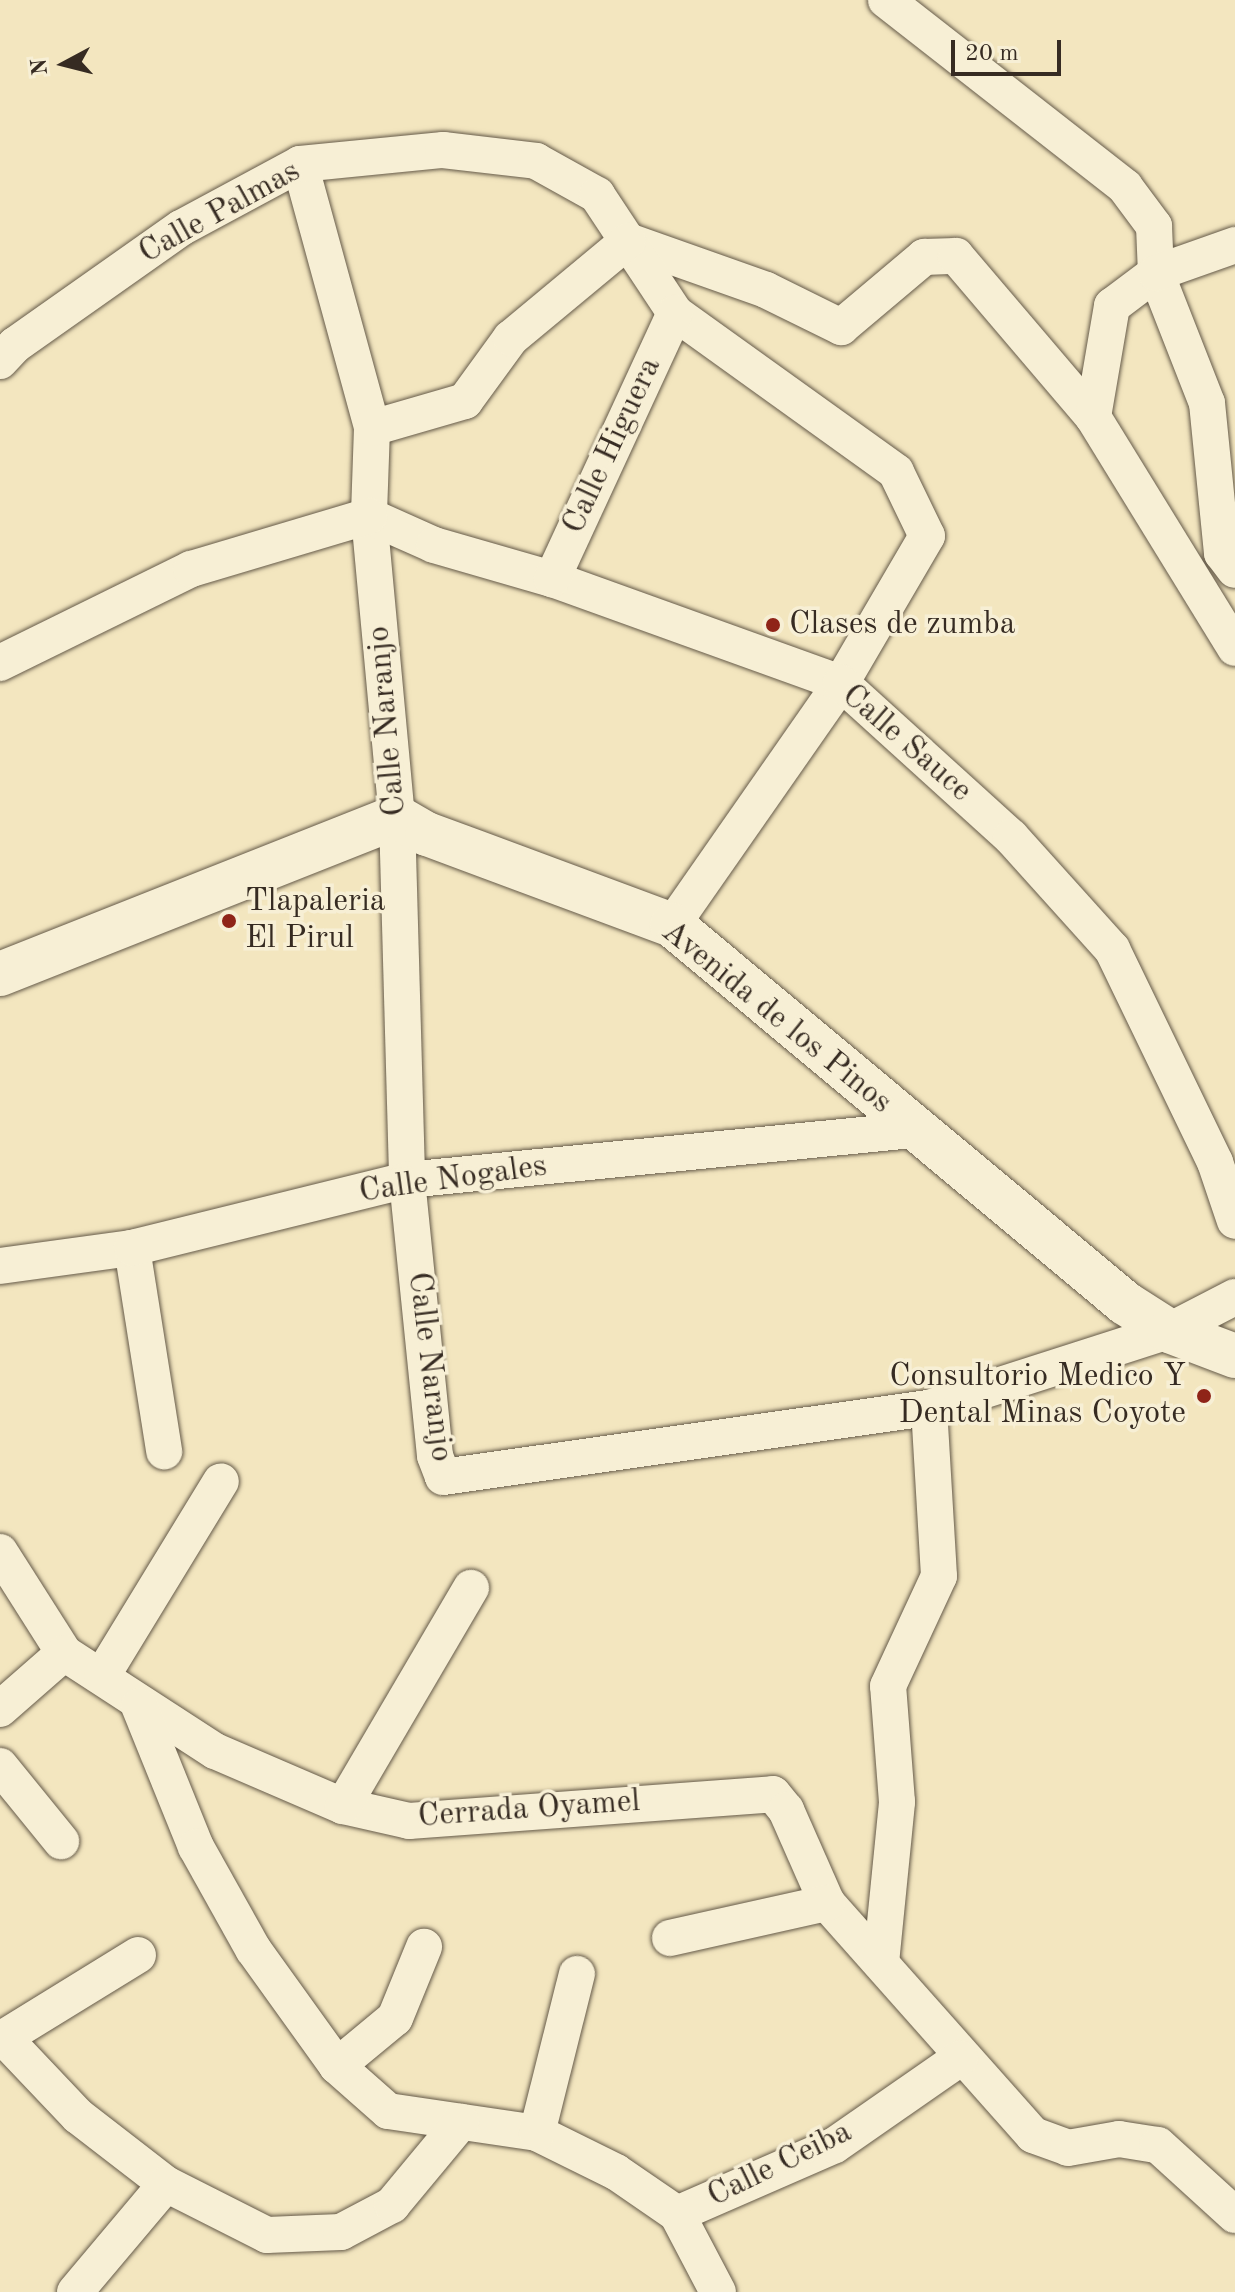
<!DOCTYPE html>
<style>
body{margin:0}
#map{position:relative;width:1235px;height:2292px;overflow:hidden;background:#f3e6bf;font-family:"Old Standard TT",serif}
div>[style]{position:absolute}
.roads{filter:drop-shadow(0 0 2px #655a49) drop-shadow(0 0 2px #655a49)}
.street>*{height:36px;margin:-18px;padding:0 18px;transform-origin:18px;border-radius:18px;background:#f7efd5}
.secondary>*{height:44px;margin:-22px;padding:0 22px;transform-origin:22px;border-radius:22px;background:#f7efd5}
.dots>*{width:22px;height:22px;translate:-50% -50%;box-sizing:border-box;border:4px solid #f7efd5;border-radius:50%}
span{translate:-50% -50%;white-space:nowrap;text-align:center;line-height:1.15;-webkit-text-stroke:7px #f7efd5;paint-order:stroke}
.street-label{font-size:32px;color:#362b22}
.poi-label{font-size:32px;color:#362b22}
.left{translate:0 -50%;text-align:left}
.right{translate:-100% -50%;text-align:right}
.north{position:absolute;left:24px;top:24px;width:80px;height:80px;-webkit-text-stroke:6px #f7efd5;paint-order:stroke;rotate:263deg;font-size:22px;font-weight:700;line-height:32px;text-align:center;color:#362b22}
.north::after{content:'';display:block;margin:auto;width:28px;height:36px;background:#362b22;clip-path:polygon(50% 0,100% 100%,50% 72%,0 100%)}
.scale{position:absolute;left:951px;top:40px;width:110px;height:36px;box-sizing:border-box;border:4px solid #362b22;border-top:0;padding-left:10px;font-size:24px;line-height:28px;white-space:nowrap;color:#362b22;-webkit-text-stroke:6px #f7efd5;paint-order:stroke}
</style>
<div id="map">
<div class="roads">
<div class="street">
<div style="left:886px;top:0;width:303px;rotate:38deg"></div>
<div style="left:1125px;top:187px;width:49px;rotate:53.4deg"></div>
<div style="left:1154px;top:226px;width:47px;rotate:87.6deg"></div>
<div style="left:1156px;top:273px;width:140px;rotate:68.6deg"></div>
<div style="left:1207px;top:403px;width:151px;rotate:84.3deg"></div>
<div style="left:1222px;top:553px;width:21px;rotate:53deg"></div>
<div style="left:300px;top:164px;width:274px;rotate:74.7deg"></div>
<div style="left:372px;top:428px;width:88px;rotate:92deg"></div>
<div style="left:369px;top:516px;width:302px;rotate:84.7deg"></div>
<div style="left:397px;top:817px;width:363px;rotate:88.4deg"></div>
<div style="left:407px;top:1180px;width:277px;rotate:84.2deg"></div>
<div style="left:435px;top:1456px;width:22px;rotate:69deg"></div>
<div style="left:443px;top:1477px;width:491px;rotate:-8.1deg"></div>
<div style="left:929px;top:1408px;width:252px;rotate:-17.8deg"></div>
<div style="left:1169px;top:1331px;width:74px;rotate:-27.3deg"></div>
<div style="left:628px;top:241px;width:146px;rotate:19.5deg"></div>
<div style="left:766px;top:290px;width:84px;rotate:26.3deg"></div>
<div style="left:841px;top:327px;width:109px;rotate:-40.1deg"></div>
<div style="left:924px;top:257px;width:32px;rotate:-2deg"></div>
<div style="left:956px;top:256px;width:211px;rotate:49.6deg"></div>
<div style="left:1093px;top:417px;width:271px;rotate:58.4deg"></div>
<div style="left:0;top:361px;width:22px;rotate:-47deg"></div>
<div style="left:15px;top:345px;width:203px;rotate:-35.2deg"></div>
<div style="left:181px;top:228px;width:135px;rotate:-28.3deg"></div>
<div style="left:300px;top:164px;width:144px;rotate:-5.6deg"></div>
<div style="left:443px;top:150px;width:94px;rotate:6.7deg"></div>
<div style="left:536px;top:161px;width:70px;rotate:29.1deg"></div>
<div style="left:597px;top:195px;width:141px;rotate:56.5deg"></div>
<div style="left:675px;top:313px;width:272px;rotate:35.7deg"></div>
<div style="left:896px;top:472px;width:71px;rotate:64.2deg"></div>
<div style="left:927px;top:536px;width:170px;rotate:120.3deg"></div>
<div style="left:841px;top:683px;width:295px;rotate:124.9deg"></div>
<div style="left:1093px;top:417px;width:113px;rotate:-80.3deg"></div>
<div style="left:1112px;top:306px;width:55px;rotate:-36.9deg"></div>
<div style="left:1156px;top:273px;width:84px;rotate:-19.5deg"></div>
<div style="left:372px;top:428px;width:97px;rotate:-16.2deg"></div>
<div style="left:465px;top:401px;width:78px;rotate:-53.9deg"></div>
<div style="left:511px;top:338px;width:152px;rotate:-39.7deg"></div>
<div style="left:369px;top:516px;width:71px;rotate:24deg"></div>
<div style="left:434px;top:545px;width:123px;rotate:16.1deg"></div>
<div style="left:552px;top:579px;width:307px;rotate:19.8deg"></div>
<div style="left:841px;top:683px;width:229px;rotate:42.2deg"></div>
<div style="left:1011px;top:837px;width:151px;rotate:48deg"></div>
<div style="left:1112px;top:949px;width:237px;rotate:64.2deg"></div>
<div style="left:1215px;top:1162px;width:62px;rotate:71.3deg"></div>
<div style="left:552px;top:579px;width:293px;rotate:-65.2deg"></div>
<div style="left:0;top:663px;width:213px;rotate:-26.2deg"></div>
<div style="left:191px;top:569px;width:186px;rotate:-16.6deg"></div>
<div style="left:132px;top:1248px;width:206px;rotate:81deg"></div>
<div style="left:0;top:1266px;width:133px;rotate:-7.8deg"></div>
<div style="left:132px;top:1248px;width:283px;rotate:-13.9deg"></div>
<div style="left:407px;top:1180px;width:507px;rotate:-5.65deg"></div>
<div style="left:0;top:1552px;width:120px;rotate:57.6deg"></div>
<div style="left:64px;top:1653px;width:180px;rotate:33deg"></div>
<div style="left:215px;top:1751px;width:139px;rotate:23.3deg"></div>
<div style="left:343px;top:1806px;width:68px;rotate:12.8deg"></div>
<div style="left:409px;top:1821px;width:365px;rotate:-4.2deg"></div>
<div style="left:773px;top:1794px;width:21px;rotate:51deg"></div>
<div style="left:786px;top:1810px;width:102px;rotate:66.2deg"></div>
<div style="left:827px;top:1903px;width:310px;rotate:48.4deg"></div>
<div style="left:1033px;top:2135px;width:37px;rotate:20deg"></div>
<div style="left:1068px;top:2148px;width:52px;rotate:-10deg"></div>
<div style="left:1119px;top:2139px;width:39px;rotate:9deg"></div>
<div style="left:1158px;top:2145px;width:104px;rotate:42.3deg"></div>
<div style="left:102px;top:1676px;width:228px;rotate:-58.6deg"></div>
<div style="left:139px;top:1706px;width:152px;rotate:68deg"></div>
<div style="left:196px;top:1847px;width:117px;rotate:60.8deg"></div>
<div style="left:253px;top:1949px;width:144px;rotate:54.3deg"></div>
<div style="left:337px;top:2066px;width:68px;rotate:41.4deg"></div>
<div style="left:388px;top:2111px;width:151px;rotate:8.4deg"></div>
<div style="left:537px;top:2133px;width:88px;rotate:26.3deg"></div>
<div style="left:616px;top:2172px;width:74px;rotate:34.5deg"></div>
<div style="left:677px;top:2214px;width:88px;rotate:62.3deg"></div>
<div style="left:0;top:1709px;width:85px;rotate:-41.2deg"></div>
<div style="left:0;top:1766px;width:97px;rotate:50.9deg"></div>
<div style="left:343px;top:1806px;width:253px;rotate:-59.6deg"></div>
<div style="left:670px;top:1938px;width:161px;rotate:-12.6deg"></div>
<div style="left:881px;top:1963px;width:162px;rotate:-84.3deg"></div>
<div style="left:897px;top:1802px;width:116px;rotate:-94.4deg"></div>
<div style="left:888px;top:1686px;width:121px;rotate:-65.1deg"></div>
<div style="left:939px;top:1576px;width:168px;rotate:-93.4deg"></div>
<div style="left:3px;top:2037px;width:109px;rotate:46.5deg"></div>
<div style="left:78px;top:2116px;width:111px;rotate:37.7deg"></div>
<div style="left:166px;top:2184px;width:113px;rotate:26.8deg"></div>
<div style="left:267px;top:2235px;width:74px;rotate:-2.3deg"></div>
<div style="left:341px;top:2232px;width:58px;rotate:-27.9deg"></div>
<div style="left:392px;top:2205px;width:108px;rotate:-50.3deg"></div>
<div style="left:0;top:2040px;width:162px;rotate:-31.6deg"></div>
<div style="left:337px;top:2066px;width:75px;rotate:-39.6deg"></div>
<div style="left:395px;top:2018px;width:77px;rotate:-67.8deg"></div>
<div style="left:537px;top:2133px;width:164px;rotate:-75.9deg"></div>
<div style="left:677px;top:2214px;width:172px;rotate:-23.6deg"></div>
<div style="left:835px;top:2145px;width:152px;rotate:-34.8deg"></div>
<div style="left:75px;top:2292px;width:141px;rotate:-49.9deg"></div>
</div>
<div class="secondary">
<div style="left:0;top:974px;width:427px;rotate:-21.6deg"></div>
<div style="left:397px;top:817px;width:34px;rotate:30deg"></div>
<div style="left:427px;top:834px;width:261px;rotate:20.4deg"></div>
<div style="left:672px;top:925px;width:590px;rotate:39.84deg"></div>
<div style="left:1125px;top:1303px;width:52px;rotate:32.5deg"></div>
<div style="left:1169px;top:1331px;width:71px;rotate:20.7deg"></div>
</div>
</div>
<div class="dots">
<div style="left:773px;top:625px;background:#8f2418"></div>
<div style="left:229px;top:921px;background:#8f2418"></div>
<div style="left:1204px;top:1396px;background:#8f2418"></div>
</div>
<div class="street-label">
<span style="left:220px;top:213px;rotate:-29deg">Calle Palmas</span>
<span style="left:613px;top:446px;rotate:-65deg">Calle Higuera</span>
<span style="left:388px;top:721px;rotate:-95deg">Calle Naranjo</span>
<span style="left:906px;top:744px;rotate:41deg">Calle Sauce</span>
<span style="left:776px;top:1018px;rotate:39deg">Avenida de los Pinos</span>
<span style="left:453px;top:1180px;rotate:-8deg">Calle Nogales</span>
<span style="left:429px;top:1367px;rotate:83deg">Calle Naranjo</span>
<span style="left:529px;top:1810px;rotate:-4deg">Cerrada Oyamel</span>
<span style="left:780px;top:2165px;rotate:-26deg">Calle Ceiba</span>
</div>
<div class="poi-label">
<span class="left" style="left:789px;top:625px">Clases de zumba</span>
<span class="left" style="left:245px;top:921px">Tlapaleria<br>El Pirul</span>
<span class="right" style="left:1186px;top:1396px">Consultorio Medico Y<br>Dental Minas Coyote</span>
</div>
<div class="north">N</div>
<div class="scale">20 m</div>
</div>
